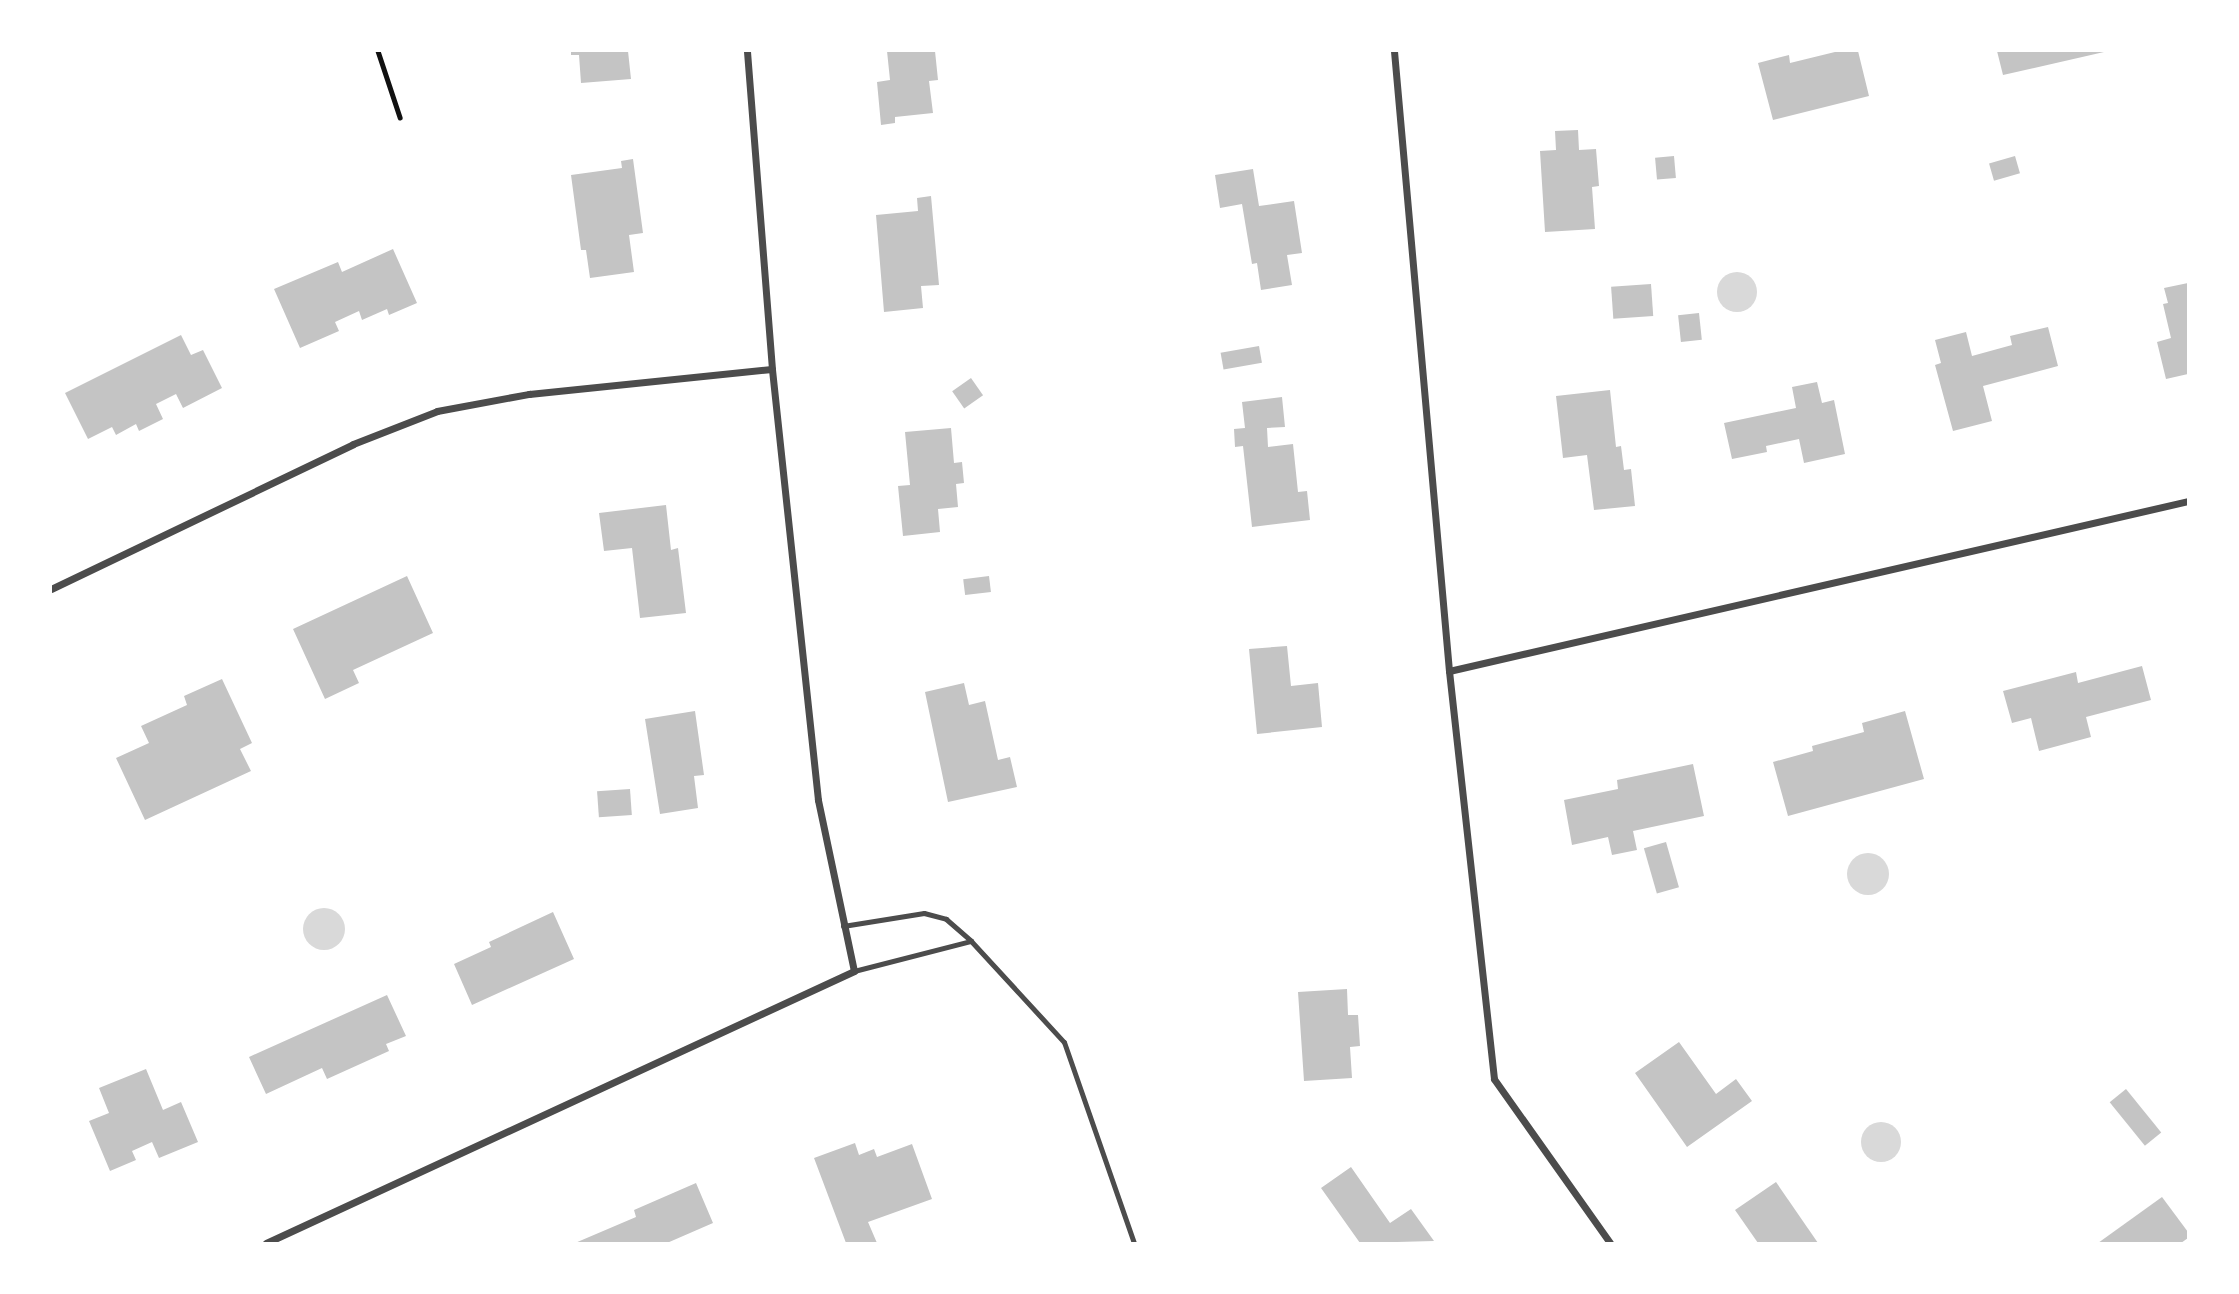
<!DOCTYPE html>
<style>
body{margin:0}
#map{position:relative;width:2239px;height:1294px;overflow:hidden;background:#fff;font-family:"Asap Condensed",sans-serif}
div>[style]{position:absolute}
.water>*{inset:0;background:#d9d9d9}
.round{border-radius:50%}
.building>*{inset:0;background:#c4c4c4;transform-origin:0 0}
.path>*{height:4.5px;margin:-2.25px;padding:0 2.25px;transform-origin:2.25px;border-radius:2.25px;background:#111}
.service>*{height:5px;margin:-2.5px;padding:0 2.5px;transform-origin:2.5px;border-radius:2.5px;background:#4c4c4c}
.minor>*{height:7px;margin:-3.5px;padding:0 3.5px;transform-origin:3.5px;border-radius:3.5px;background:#4c4c4c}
span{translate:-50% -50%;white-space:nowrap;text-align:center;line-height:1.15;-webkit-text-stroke:5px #fff;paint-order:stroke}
.frame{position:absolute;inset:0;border:52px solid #fff;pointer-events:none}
</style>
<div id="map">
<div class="water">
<div class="round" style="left:1717px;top:272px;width:40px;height:40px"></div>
<div class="round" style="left:1847px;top:853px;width:42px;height:42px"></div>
<div class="round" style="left:303px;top:908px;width:42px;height:42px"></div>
<div class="round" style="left:1861px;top:1122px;width:40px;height:40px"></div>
</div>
<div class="building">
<div style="clip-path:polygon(571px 51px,628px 51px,631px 79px,581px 83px,579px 55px,571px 55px)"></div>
<div style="clip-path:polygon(887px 51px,935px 51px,938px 80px,929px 81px,933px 113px,895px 117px,895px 123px,881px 125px,877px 82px,890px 80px)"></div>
<div style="clip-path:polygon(1839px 51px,1858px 51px,1869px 96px,1773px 120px,1758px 63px,1789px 55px,1790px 63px)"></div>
<div style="clip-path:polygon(1997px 51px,2104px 51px,2104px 52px,2003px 75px)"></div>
<div style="clip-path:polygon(1578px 130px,1579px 150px,1596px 149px,1599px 186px,1592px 187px,1595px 229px,1545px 232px,1540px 151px,1556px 150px,1555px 131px)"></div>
<div style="left:1674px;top:156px;width:22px;height:19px;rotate:85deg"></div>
<div style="left:2015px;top:156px;width:18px;height:27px;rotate:74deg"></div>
<div style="clip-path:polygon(633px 159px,643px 233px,629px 235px,634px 272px,590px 278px,586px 250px,581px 250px,571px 175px,622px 168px,621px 161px)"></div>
<div style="clip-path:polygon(1253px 169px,1259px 206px,1294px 201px,1302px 253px,1287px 255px,1292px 285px,1261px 290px,1257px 263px,1252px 264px,1242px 204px,1220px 208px,1215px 175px)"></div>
<div style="clip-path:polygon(931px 196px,939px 285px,921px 286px,923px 308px,884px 312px,876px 215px,918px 211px,917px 198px)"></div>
<div style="clip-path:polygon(393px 249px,417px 303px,389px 315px,387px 309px,362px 320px,359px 311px,335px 322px,339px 331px,300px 348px,274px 289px,338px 262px,342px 272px)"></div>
<div style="clip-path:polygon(2188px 283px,2188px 374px,2166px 379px,2157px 342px,2171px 338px,2163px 304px,2168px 303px,2164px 288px)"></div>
<div style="left:1651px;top:284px;width:32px;height:40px;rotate:86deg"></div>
<div style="left:1699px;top:313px;width:27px;height:21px;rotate:84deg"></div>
<div style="clip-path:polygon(2048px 327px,2058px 366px,1983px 386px,1992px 421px,1953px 431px,1935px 365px,1941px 363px,1935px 340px,1966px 332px,1972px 356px,2012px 345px,2010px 336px)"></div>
<div style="clip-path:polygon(181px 335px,191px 355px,203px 350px,222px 388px,183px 408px,176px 394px,156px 404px,163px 419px,139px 431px,136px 424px,116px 435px,112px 427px,88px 439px,65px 393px)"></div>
<div style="left:1259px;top:346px;width:17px;height:39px;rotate:80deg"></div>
<div style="left:971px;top:378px;width:21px;height:23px;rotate:55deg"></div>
<div style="clip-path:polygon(1817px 382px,1822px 403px,1834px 400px,1845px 454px,1804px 463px,1799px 439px,1766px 446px,1767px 452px,1732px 459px,1724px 423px,1796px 408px,1792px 387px)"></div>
<div style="clip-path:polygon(1610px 390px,1616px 447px,1621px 446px,1624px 470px,1631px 469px,1635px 506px,1594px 510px,1587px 455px,1563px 458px,1556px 396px)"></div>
<div style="clip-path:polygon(1282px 397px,1285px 427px,1267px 428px,1268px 447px,1293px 444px,1298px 492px,1307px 491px,1310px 520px,1252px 527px,1243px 446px,1235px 447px,1234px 429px,1245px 428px,1242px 402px)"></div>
<div style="clip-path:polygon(951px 428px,954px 463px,962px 462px,964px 483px,956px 484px,958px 507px,938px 509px,940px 532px,903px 536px,898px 486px,910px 485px,905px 432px)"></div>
<div style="clip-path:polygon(666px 505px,671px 550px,678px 548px,686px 613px,640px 618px,632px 548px,604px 551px,599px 513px)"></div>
<div style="clip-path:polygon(407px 576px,433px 633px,353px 670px,359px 683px,325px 699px,293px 629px)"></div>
<div style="left:989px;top:576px;width:16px;height:26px;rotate:83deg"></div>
<div style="clip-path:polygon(1287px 646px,1291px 686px,1318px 683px,1322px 727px,1257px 734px,1249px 649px)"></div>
<div style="clip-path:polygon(2142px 666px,2151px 700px,2086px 717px,2091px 737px,2039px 751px,2031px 718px,2012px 723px,2003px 691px,2076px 672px,2078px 683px)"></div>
<div style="clip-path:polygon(222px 679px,252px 743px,240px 749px,251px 771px,145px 820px,116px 758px,149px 743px,141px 726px,187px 705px,184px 696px)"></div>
<div style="clip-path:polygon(964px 683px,969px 705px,985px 701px,998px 760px,1010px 757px,1017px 787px,948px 802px,925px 692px)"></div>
<div style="clip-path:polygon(695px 711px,704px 775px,694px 776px,698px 808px,660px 814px,645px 719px)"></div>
<div style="clip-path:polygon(1905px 711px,1924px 779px,1788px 816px,1773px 762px,1813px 751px,1812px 746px,1864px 732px,1862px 723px)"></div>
<div style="clip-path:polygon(1693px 764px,1704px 816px,1633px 831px,1637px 850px,1612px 855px,1608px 837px,1572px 845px,1564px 800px,1618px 789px,1617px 780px)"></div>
<div style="left:630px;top:789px;width:26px;height:33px;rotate:86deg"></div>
<div style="left:1666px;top:842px;width:47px;height:23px;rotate:74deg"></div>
<div style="clip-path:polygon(553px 912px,574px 959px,472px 1005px,454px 964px,491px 947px,489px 942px)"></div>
<div style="clip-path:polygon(1347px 989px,1348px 1015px,1358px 1015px,1360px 1046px,1350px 1047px,1352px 1078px,1304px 1081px,1298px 992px)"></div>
<div style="clip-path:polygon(387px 995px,406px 1036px,386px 1044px,389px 1051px,327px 1079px,322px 1068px,266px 1094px,249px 1057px)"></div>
<div style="clip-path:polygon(1679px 1042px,1716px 1094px,1736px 1079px,1752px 1101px,1687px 1147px,1635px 1073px)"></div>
<div style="clip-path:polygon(146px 1069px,163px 1110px,181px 1102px,198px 1142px,159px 1158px,152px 1142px,132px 1151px,136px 1160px,110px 1171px,89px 1121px,109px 1113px,99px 1088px)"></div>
<div style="left:2126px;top:1089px;width:56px;height:21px;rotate:51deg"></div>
<div style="clip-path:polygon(855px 1143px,859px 1155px,874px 1149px,877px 1157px,912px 1144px,932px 1199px,868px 1222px,877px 1243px,846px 1243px,814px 1158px)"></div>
<div style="clip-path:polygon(1351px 1167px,1390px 1223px,1411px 1209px,1434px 1241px,1360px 1243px,1321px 1188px)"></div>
<div style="clip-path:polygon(1776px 1182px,1818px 1243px,1758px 1243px,1735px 1210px)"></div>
<div style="clip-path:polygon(696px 1183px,713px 1223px,667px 1243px,575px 1243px,636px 1217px,634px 1210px)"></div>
<div style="clip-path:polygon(2162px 1197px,2188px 1232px,2188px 1238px,2181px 1243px,2098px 1243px)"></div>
</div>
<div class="path">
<div style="left:378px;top:51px;width:70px;rotate:71.6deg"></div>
</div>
<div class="service">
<div style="left:843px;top:926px;width:82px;rotate:-9.1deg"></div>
<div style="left:924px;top:913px;width:23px;rotate:15deg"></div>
<div style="left:946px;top:919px;width:33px;rotate:41deg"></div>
<div style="left:971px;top:941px;width:137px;rotate:47.4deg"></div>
<div style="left:1064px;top:1042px;width:213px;rotate:70.8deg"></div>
<div style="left:854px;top:971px;width:121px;rotate:-14.4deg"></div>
</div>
<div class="minor">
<div style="left:1394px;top:51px;width:622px;rotate:84.93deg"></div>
<div style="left:1449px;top:671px;width:410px;rotate:83.7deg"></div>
<div style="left:1494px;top:1079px;width:201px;rotate:54.7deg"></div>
<div style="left:51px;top:589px;width:335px;rotate:-25.6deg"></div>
<div style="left:353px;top:444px;width:90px;rotate:-21.4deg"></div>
<div style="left:437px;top:411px;width:94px;rotate:-10.5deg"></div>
<div style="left:529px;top:394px;width:244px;rotate:-5.9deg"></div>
<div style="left:1449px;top:671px;width:758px;rotate:-12.95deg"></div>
<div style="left:266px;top:1243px;width:648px;rotate:-24.82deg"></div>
<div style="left:854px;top:971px;width:175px;rotate:-101.9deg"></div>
<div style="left:818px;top:800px;width:433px;rotate:-96.1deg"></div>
<div style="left:772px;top:369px;width:319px;rotate:-94.5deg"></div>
</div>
<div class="frame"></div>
</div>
